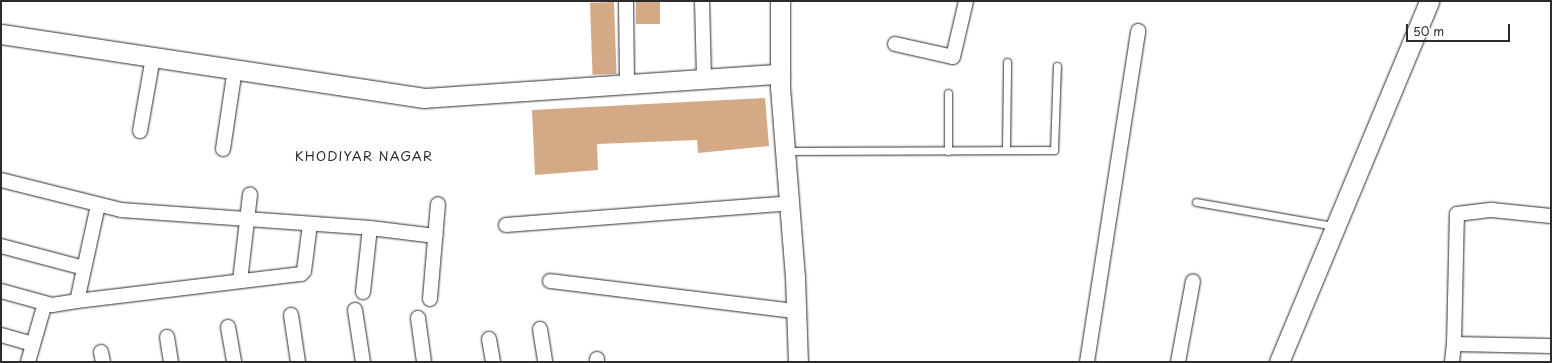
<!DOCTYPE html>
<style>
body{margin:0}
#map{position:relative;width:1552px;height:363px;overflow:hidden;background:#fff;font-family:"Playpen Sans",sans-serif}
div>[style]{position:absolute}
.building>*{inset:0;background:#d4a986;transform-origin:0 0}
.roads{filter:drop-shadow(0 0 1px #2b2b2b) drop-shadow(0 0 1px #2b2b2b)}
.lane>*{height:7px;margin:-3.5px;padding:0 3.5px;transform-origin:3.5px;border-radius:3.5px;background:#fff}
.street>*{height:14px;margin:-7px;padding:0 7px;transform-origin:7px;border-radius:7px;background:#fff}
.secondary>*{height:19px;margin:-9.5px;padding:0 9.5px;transform-origin:9.5px;border-radius:9.5px;background:#fff}
span{translate:-50% -50%;white-space:nowrap;text-align:center;line-height:1.15;-webkit-text-stroke:3px #fff;paint-order:stroke}
.neighbourhood-label{font-size:13px;color:#2b2b2b;letter-spacing:1px}
.frame{position:absolute;inset:0;border:2px solid #2b2b2b;pointer-events:none}
.scale{position:absolute;left:1406px;top:24px;width:104px;height:18px;box-sizing:border-box;border:2px solid #2b2b2b;border-top:0;padding-left:5px;font-size:12px;line-height:14px;white-space:nowrap;color:#2b2b2b;-webkit-text-stroke:3px #fff;paint-order:stroke}
</style>
<div id="map">
<div class="building">
<div style="left:636px;top:1px;width:24px;height:23px"></div>
<div style="left:614px;top:2px;width:72px;height:24px;rotate:88deg"></div>
<div style="clip-path:polygon(765px 98px,769px 146px,698px 153px,697px 140px,597px 144px,598px 170px,535px 175px,532px 110px)"></div>
</div>
<div class="roads">
<div class="lane">
<div style="left:948px;top:93px;width:58px;rotate:90deg"></div>
<div style="left:1006px;top:150px;width:88px;rotate:-89.3deg"></div>
<div style="left:785px;top:151px;width:269px;rotate:-0.2deg"></div>
<div style="left:1054px;top:150px;width:84px;rotate:-88deg"></div>
<div style="left:1196px;top:202px;width:140px;rotate:9.9deg"></div>
</div>
<div class="street">
<div style="left:626px;top:1px;width:83px;rotate:89.3deg"></div>
<div style="left:702px;top:1px;width:78px;rotate:88.5deg"></div>
<div style="left:895px;top:44px;width:59px;rotate:12.6deg"></div>
<div style="left:953px;top:57px;width:57px;rotate:-76.9deg"></div>
<div style="left:140px;top:131px;width:75px;rotate:-80deg"></div>
<div style="left:223px;top:149px;width:81px;rotate:-81.5deg"></div>
<div style="left:1px;top:180px;width:124px;rotate:14deg"></div>
<div style="left:121px;top:210px;width:250px;rotate:4.1deg"></div>
<div style="left:370px;top:228px;width:66px;rotate:6.9deg"></div>
<div style="left:98px;top:205px;width:98px;rotate:102.3deg"></div>
<div style="left:77px;top:301px;width:226px;rotate:-6.9deg"></div>
<div style="left:301px;top:274px;width:4px;rotate:-45deg"></div>
<div style="left:304px;top:271px;width:47px;rotate:-82.7deg"></div>
<div style="left:506px;top:225px;width:284px;rotate:-4.4deg"></div>
<div style="left:1px;top:246px;width:86px;rotate:14.8deg"></div>
<div style="left:240px;top:281px;width:87px;rotate:-83.4deg"></div>
<div style="left:550px;top:281px;width:247px;rotate:7deg"></div>
<div style="left:1px;top:291px;width:53px;rotate:15.4deg"></div>
<div style="left:52px;top:305px;width:25px;rotate:-9deg"></div>
<div style="left:363px;top:292px;width:64px;rotate:-83.8deg"></div>
<div style="left:430px;top:299px;width:95px;rotate:-85.2deg"></div>
<div style="left:355px;top:310px;width:53px;rotate:81.3deg"></div>
<div style="left:291px;top:315px;width:48px;rotate:81.5deg"></div>
<div style="left:418px;top:318px;width:44px;rotate:82.2deg"></div>
<div style="left:228px;top:327px;width:36px;rotate:80deg"></div>
<div style="left:540px;top:329px;width:33px;rotate:81deg"></div>
<div style="left:1px;top:335px;width:33px;rotate:16deg"></div>
<div style="left:167px;top:337px;width:25px;rotate:81deg"></div>
<div style="left:489px;top:339px;width:23px;rotate:80deg"></div>
<div style="left:1454px;top:344px;width:130px;rotate:-88.7deg"></div>
<div style="left:1457px;top:214px;width:35px;rotate:-7deg"></div>
<div style="left:1492px;top:210px;width:59px;rotate:5.8deg"></div>
<div style="left:101px;top:352px;width:10px;rotate:79deg"></div>
<div style="left:597px;top:359px;width:3px;rotate:90deg"></div>
<div style="left:28px;top:362px;width:61px;rotate:-73.9deg"></div>
<div style="left:1087px;top:362px;width:335px;rotate:-81.2deg"></div>
<div style="left:1178px;top:362px;width:82px;rotate:-79.5deg"></div>
<div style="left:1452px;top:362px;width:18px;rotate:-84deg"></div>
<div style="left:1454px;top:344px;width:97px;rotate:1.2deg"></div>
</div>
<div class="secondary">
<div style="left:780px;top:1px;width:86px;rotate:90deg"></div>
<div style="left:780px;top:87px;width:191px;rotate:85.5deg"></div>
<div style="left:795px;top:277px;width:85px;rotate:88deg"></div>
<div style="left:1px;top:34px;width:428px;rotate:8.6deg"></div>
<div style="left:424px;top:98px;width:357px;rotate:-3.9deg"></div>
<div style="left:1279px;top:362px;width:391px;rotate:-67.4deg"></div>
</div>
</div>
<div class="neighbourhood-label">
<span style="left:364px;top:156px">KHODIYAR NAGAR</span>
</div>
<div class="frame"></div>
<div class="scale">50 m</div>
</div>
